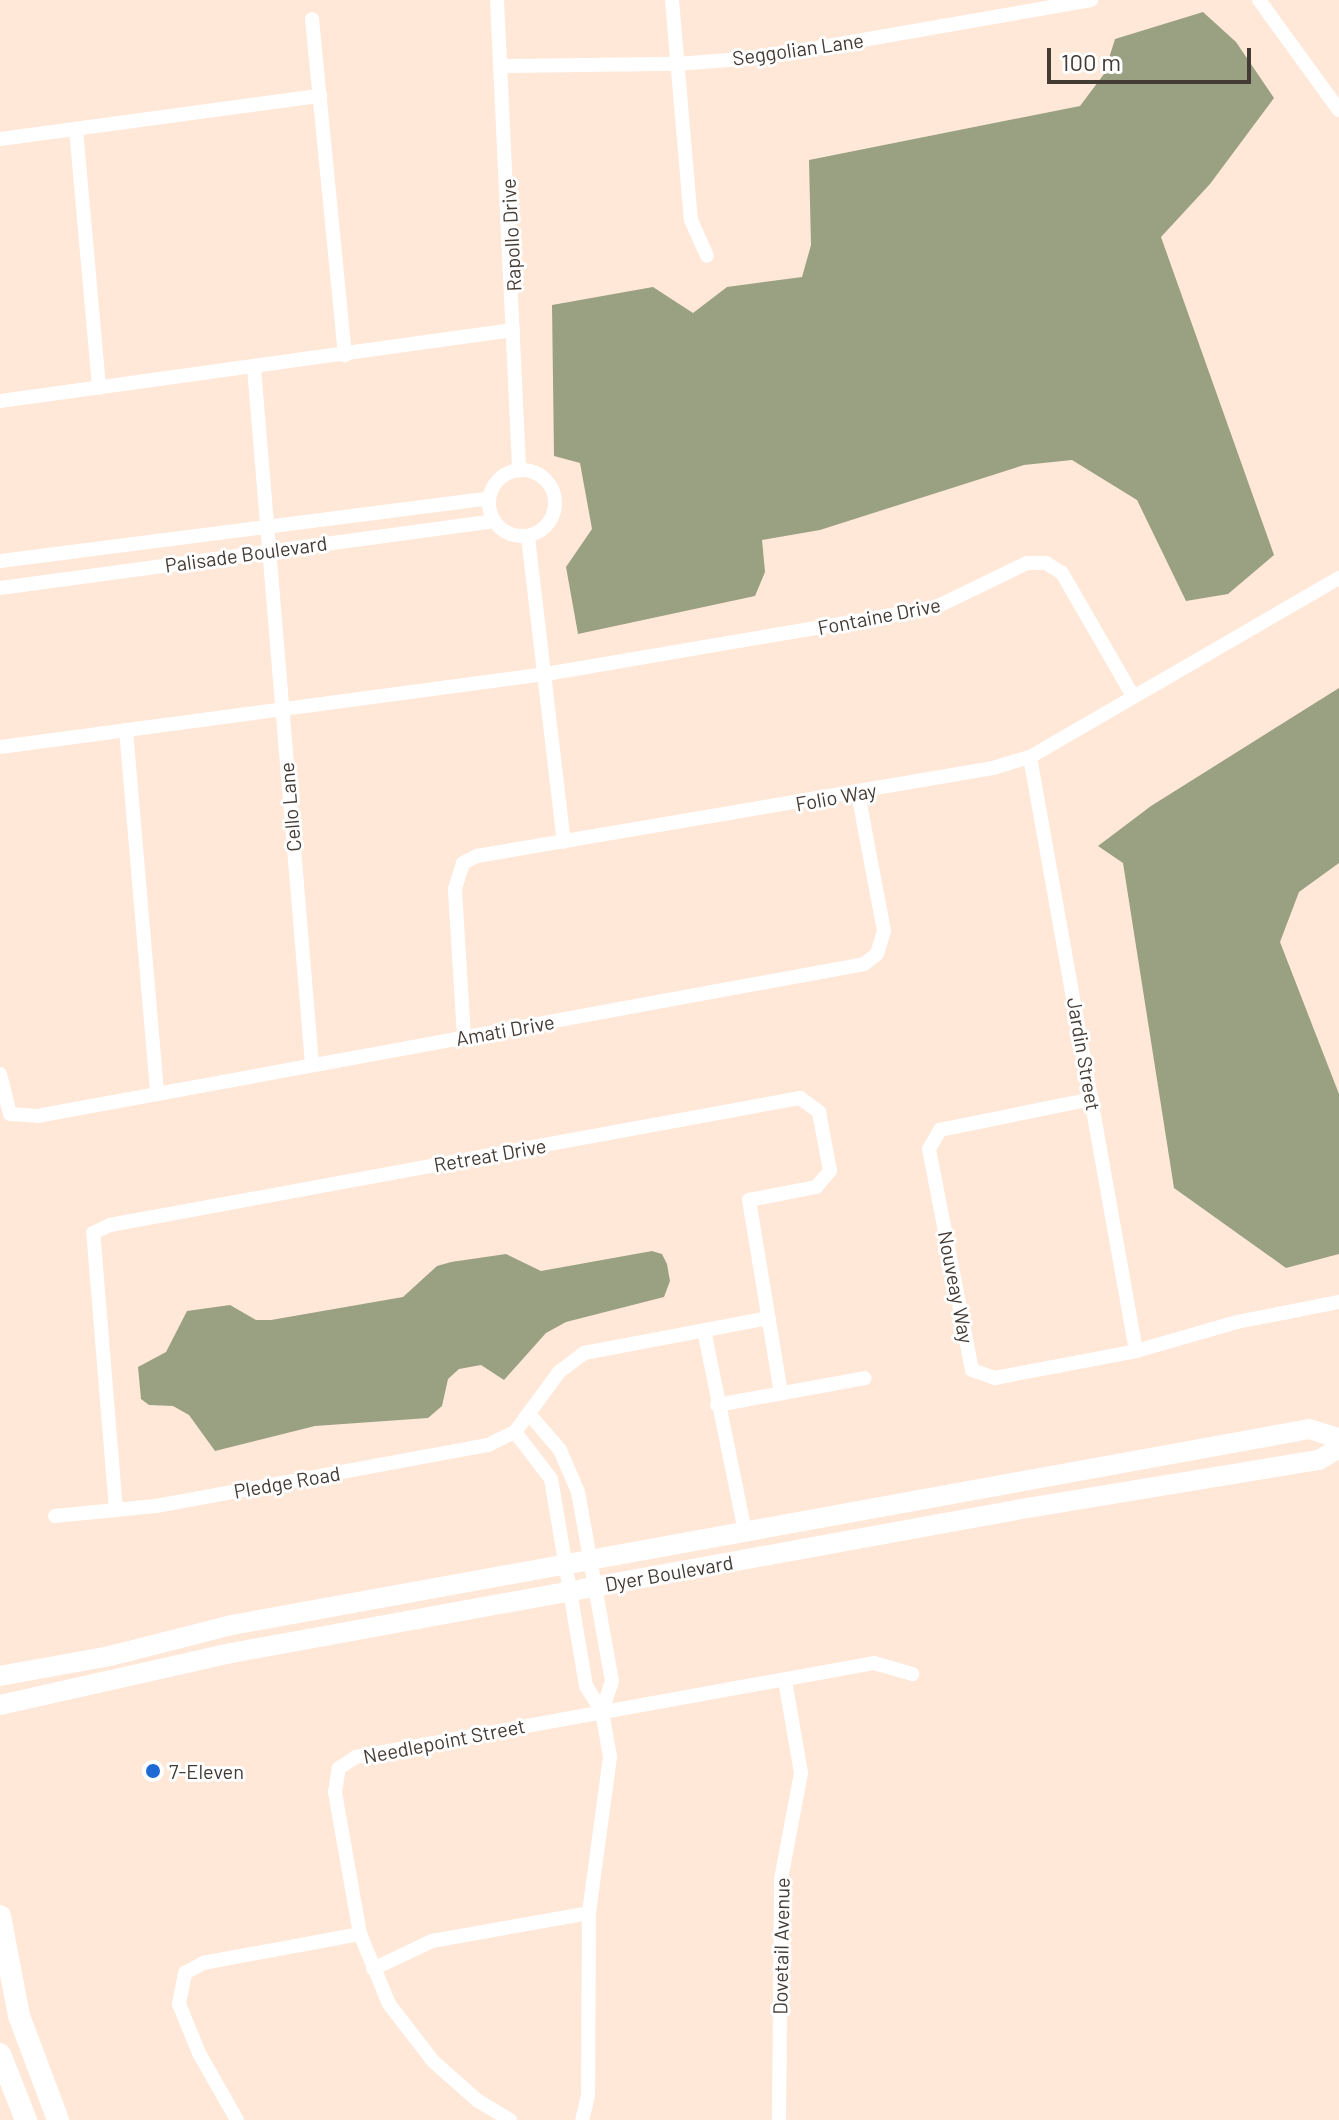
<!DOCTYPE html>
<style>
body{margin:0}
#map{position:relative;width:1339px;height:2120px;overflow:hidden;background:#ffe8d8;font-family:Barlow,sans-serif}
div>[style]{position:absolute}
.water>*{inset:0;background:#9aa182}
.minor>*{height:14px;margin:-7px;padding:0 7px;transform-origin:7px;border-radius:7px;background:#fff}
.minor>.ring{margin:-7px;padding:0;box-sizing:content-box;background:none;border:14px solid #fff;border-radius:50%}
.secondary>*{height:20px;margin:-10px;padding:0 10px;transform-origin:10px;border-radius:10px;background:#fff}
.primary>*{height:22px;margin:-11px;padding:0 11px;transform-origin:11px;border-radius:11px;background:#fff}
.dots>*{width:22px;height:22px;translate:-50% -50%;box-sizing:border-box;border:4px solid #fff;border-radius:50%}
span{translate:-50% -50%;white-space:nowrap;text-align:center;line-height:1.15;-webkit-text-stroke:6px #fff;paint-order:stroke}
.street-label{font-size:20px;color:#443b35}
.poi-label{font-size:20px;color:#443b35}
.left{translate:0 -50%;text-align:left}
.scale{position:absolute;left:1047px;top:48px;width:204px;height:36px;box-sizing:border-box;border:4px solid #443b35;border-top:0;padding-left:10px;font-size:24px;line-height:28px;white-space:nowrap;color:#443b35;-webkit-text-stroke:6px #fff;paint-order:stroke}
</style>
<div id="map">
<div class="water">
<div style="clip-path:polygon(1203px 12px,1236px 42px,1274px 98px,1210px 184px,1161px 237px,1274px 555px,1228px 594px,1186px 601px,1137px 500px,1072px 460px,1024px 465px,820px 530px,762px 540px,765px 572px,755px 596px,578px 634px,566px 567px,592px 529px,580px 463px,554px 456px,552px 305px,653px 287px,693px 313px,727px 287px,802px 277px,811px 245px,809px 160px,1080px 106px,1104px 74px,1115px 39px)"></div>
<div style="clip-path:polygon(1339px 688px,1339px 863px,1299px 892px,1280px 942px,1339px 1094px,1339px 1254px,1286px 1268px,1174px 1188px,1123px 863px,1098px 846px,1151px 806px)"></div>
<div style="clip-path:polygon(652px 1251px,662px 1254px,667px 1264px,670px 1281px,664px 1297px,566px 1322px,546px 1333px,504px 1380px,481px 1365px,459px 1369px,448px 1379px,442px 1406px,428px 1418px,315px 1426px,215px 1451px,189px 1415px,173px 1406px,149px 1405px,141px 1399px,138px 1367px,166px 1352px,187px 1311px,230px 1305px,256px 1320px,271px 1320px,403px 1297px,437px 1266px,451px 1262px,506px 1254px,541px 1271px)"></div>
</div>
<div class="minor">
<div style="left:497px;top:0;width:471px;rotate:87.3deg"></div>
<div style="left:672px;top:0;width:221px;rotate:85.1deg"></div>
<div style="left:691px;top:220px;width:39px;rotate:66deg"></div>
<div style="left:1259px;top:0;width:136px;rotate:54deg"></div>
<div style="left:312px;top:19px;width:338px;rotate:84.4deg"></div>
<div style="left:502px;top:66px;width:175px;rotate:-0.7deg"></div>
<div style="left:677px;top:64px;width:88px;rotate:-4.5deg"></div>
<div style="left:765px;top:57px;width:331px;rotate:-9.9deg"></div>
<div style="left:76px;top:129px;width:260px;rotate:84.9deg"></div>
<div style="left:0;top:139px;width:323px;rotate:-7.7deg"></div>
<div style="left:254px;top:368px;width:699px;rotate:85.24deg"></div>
<div style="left:0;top:401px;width:518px;rotate:-7.88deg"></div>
<div class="ring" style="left:489px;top:470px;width:52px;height:52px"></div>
<div style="left:528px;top:537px;width:307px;rotate:83.3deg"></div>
<div style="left:0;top:561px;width:493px;rotate:-7.3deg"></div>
<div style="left:0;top:588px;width:498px;rotate:-7.7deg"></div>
<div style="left:126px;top:730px;width:365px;rotate:85.1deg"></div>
<div style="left:0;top:747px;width:551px;rotate:-7.62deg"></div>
<div style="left:546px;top:674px;width:396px;rotate:-9.7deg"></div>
<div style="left:936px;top:607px;width:101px;rotate:-25.8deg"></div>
<div style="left:1027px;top:563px;width:19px"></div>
<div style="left:1046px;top:563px;width:19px;rotate:32deg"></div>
<div style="left:1062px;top:573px;width:142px;rotate:60deg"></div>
<div style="left:1030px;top:757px;width:603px;rotate:79.88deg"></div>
<div style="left:464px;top:1037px;width:148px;rotate:-93.5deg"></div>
<div style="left:455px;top:889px;width:27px;rotate:-73deg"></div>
<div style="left:463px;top:863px;width:16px;rotate:-27deg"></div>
<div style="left:477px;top:856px;width:523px;rotate:-9.68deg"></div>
<div style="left:993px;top:768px;width:39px;rotate:-17deg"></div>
<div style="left:1030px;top:757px;width:357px;rotate:-30.1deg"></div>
<div style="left:0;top:1074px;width:41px;rotate:76deg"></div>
<div style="left:10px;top:1114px;width:27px;rotate:4deg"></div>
<div style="left:37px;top:1116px;width:841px;rotate:-10.41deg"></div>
<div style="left:864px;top:964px;width:16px;rotate:-38deg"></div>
<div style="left:877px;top:954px;width:24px;rotate:-73deg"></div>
<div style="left:884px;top:931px;width:139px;rotate:-100.7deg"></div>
<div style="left:1092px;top:1099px;width:155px;rotate:168.5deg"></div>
<div style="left:940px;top:1130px;width:22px;rotate:120deg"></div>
<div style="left:929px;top:1149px;width:225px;rotate:79deg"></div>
<div style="left:972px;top:1370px;width:24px;rotate:19deg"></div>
<div style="left:995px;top:1378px;width:144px;rotate:-10.8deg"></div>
<div style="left:1136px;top:1351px;width:105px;rotate:-16deg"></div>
<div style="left:1237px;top:1322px;width:104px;rotate:-11.1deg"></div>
<div style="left:704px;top:1330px;width:206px;rotate:78.5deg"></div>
<div style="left:717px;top:1405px;width:150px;rotate:-10.3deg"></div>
<div style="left:530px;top:1415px;width:46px;rotate:49.4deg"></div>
<div style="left:560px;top:1450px;width:46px;rotate:66.8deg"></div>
<div style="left:578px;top:1492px;width:192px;rotate:79.8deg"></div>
<div style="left:612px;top:1681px;width:33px;rotate:108deg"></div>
<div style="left:515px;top:1432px;width:59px;rotate:52.5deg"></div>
<div style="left:551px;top:1479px;width:210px;rotate:80.4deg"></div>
<div style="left:586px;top:1686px;width:31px;rotate:58deg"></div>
<div style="left:602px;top:1712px;width:46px;rotate:79.9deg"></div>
<div style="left:610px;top:1757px;width:157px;rotate:97.7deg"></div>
<div style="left:589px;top:1913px;width:182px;rotate:90.3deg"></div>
<div style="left:588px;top:2095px;width:26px;rotate:103deg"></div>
<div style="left:116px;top:1510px;width:278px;rotate:-94.7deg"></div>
<div style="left:93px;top:1233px;width:19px;rotate:-25deg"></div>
<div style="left:110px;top:1225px;width:702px;rotate:-10.43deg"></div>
<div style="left:800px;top:1098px;width:24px;rotate:36deg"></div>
<div style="left:819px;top:1112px;width:60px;rotate:79.4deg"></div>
<div style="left:830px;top:1171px;width:21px;rotate:131deg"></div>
<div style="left:816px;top:1187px;width:68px;rotate:169deg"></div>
<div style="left:749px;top:1200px;width:196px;rotate:80.6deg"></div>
<div style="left:55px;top:1516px;width:101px;rotate:-5.7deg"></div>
<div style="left:156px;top:1506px;width:338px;rotate:-10.4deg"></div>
<div style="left:488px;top:1445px;width:30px;rotate:-26deg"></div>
<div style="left:515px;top:1432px;width:74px;rotate:-53.7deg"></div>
<div style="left:559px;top:1372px;width:31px;rotate:-37deg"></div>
<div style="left:584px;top:1353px;width:188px;rotate:-10.7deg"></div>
<div style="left:373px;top:1969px;width:65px;rotate:-25.4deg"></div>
<div style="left:432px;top:1941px;width:159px;rotate:-10.1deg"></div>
<div style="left:237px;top:2120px;width:77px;rotate:-119.6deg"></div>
<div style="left:199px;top:2053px;width:53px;rotate:-112.2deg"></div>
<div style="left:179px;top:2004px;width:32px;rotate:-79deg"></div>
<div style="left:185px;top:1973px;width:21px;rotate:-29deg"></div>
<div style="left:203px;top:1963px;width:160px;rotate:-10.5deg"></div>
<div style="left:510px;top:2120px;width:37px;rotate:-149deg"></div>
<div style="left:478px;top:2101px;width:60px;rotate:-138.4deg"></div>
<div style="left:433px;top:2061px;width:72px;rotate:-127.7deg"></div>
<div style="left:389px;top:2004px;width:76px;rotate:-112.5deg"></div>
<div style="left:360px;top:1934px;width:144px;rotate:-100deg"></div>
<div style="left:335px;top:1792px;width:24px;rotate:-81deg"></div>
<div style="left:339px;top:1768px;width:20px;rotate:-33deg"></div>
<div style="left:356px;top:1757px;width:526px;rotate:-10.29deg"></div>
<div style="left:874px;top:1663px;width:40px;rotate:16deg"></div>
<div style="left:779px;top:2120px;width:241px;rotate:-89.5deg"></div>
<div style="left:781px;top:1879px;width:108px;rotate:-79.3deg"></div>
<div style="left:801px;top:1773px;width:94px;rotate:-99.8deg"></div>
</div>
<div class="secondary">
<div style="left:0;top:1676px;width:112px;rotate:-10.3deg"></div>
<div style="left:110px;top:1656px;width:126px;rotate:-14.3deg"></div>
<div style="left:232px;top:1625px;width:1095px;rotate:-10.31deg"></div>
<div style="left:1309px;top:1429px;width:31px;rotate:17deg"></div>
<div style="left:0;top:1705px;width:237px;rotate:-12.7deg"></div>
<div style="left:231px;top:1653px;width:798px;rotate:-10.32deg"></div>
<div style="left:1016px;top:1510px;width:307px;rotate:-9.4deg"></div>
<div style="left:1319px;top:1460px;width:23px;rotate:-31deg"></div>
</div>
<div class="primary">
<div style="left:0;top:1916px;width:102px;rotate:79.2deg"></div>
<div style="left:19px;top:2016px;width:111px;rotate:69.4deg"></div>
<div style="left:0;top:2054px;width:71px;rotate:68.5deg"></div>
</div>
<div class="dots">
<div style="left:153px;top:1771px;background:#1e69d4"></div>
</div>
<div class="street-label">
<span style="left:798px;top:49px;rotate:-8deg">Seggolian Lane</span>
<span style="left:511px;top:235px;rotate:-93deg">Rapollo Drive</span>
<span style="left:246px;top:554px;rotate:-8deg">Palisade Boulevard</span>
<span style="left:879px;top:616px;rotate:-11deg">Fontaine Drive</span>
<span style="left:836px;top:797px;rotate:-10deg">Folio Way</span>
<span style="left:290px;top:807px;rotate:-95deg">Cello Lane</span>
<span style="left:505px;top:1030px;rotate:-10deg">Amati Drive</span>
<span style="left:1084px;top:1054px;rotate:80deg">Jardin Street</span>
<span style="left:490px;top:1155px;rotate:-10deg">Retreat Drive</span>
<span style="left:956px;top:1287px;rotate:79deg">Nouveay Way</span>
<span style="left:287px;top:1482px;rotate:-10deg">Pledge Road</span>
<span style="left:669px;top:1573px;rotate:-10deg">Dyer Boulevard</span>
<span style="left:444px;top:1741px;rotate:-11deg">Needlepoint Street</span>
<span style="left:781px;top:1946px;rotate:-89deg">Dovetail Avenue</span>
</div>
<div class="poi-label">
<span class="left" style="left:169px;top:1771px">7-Eleven</span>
</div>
<div class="scale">100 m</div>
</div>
